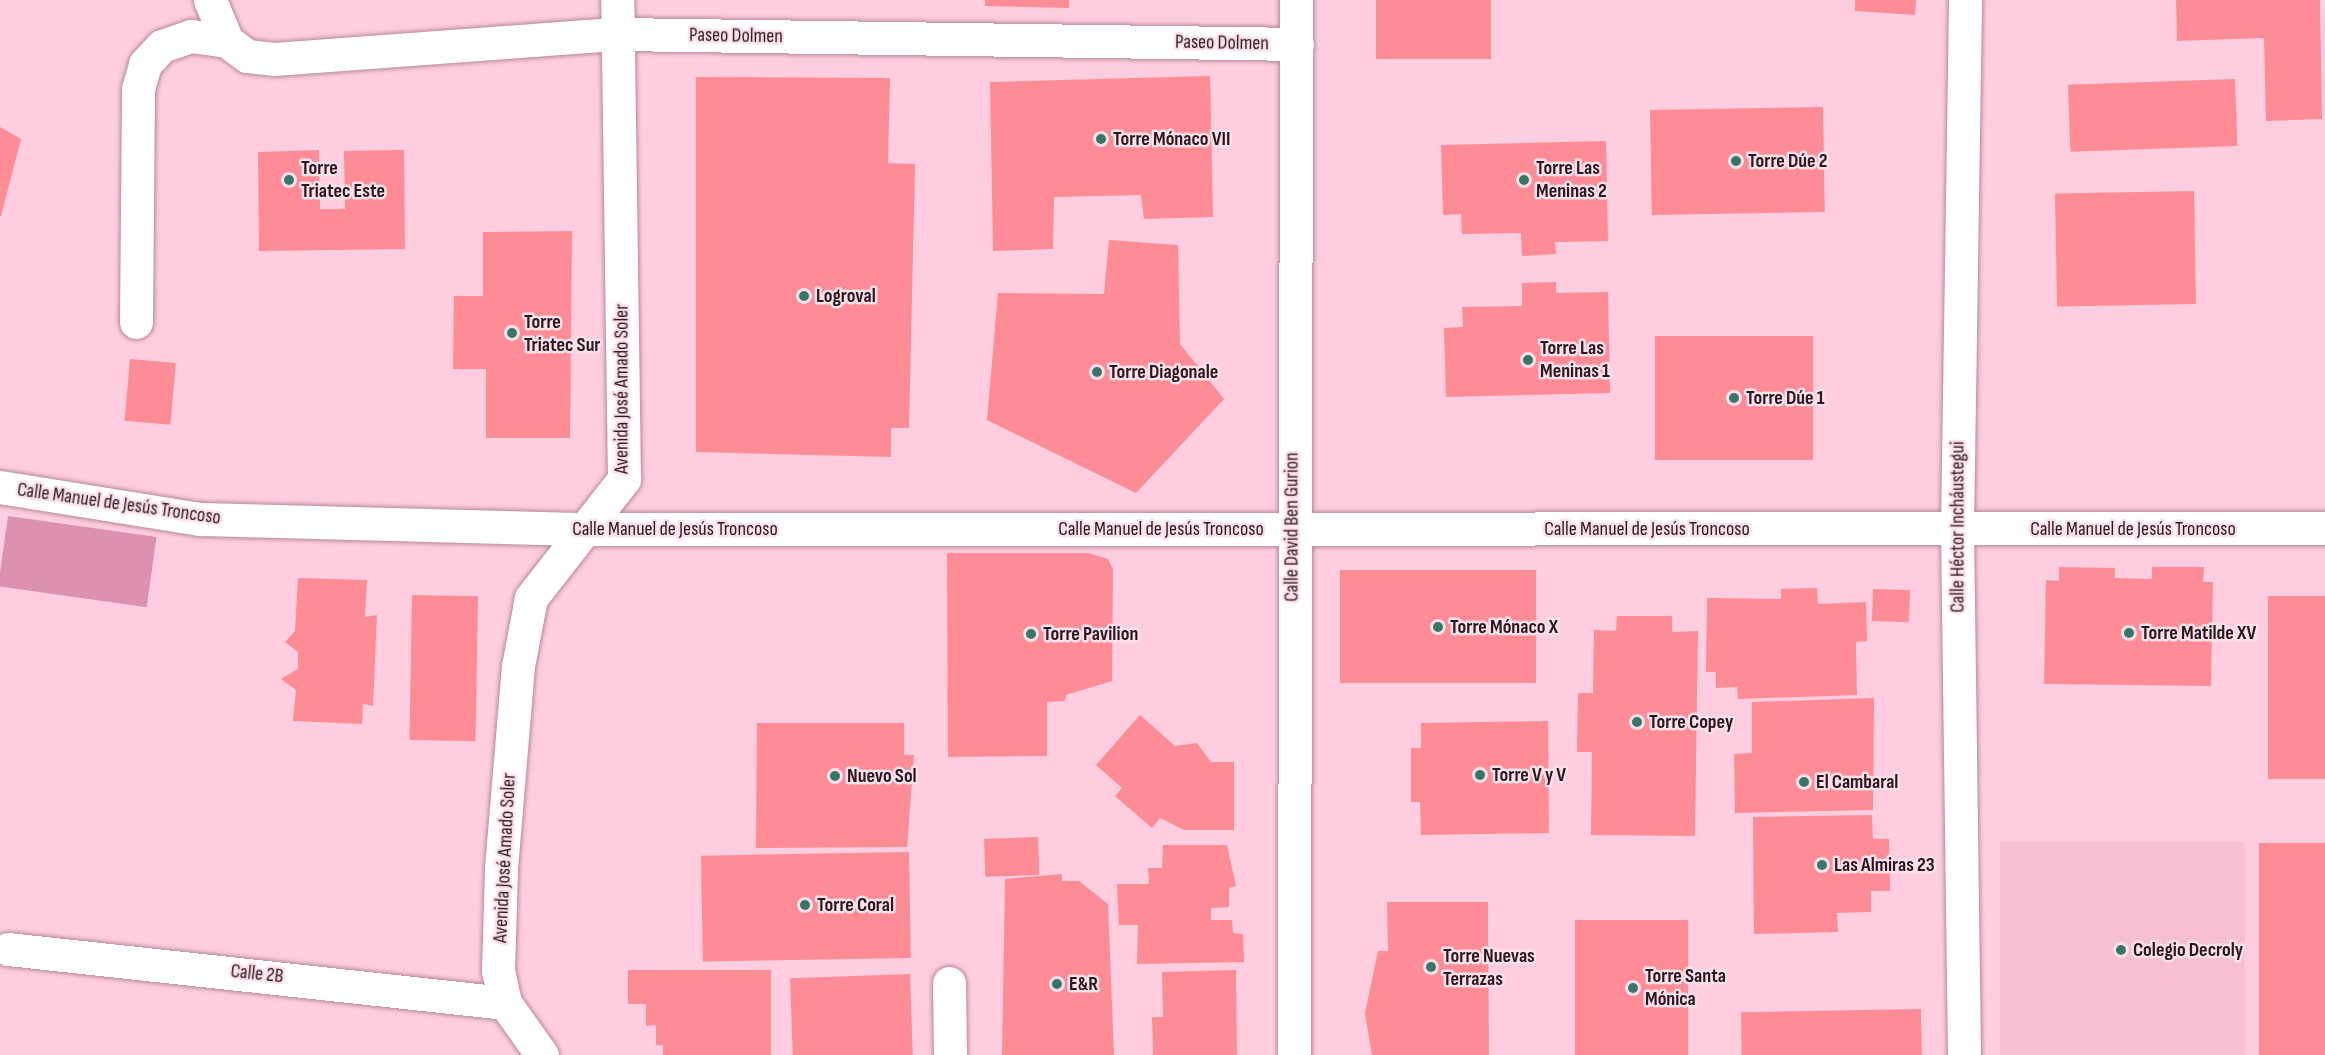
<!DOCTYPE html>
<meta charset="utf-8">
<style>
body{margin:0}
#map{position:relative;width:2325px;height:1055px;overflow:hidden;background:#fecddf;font-family:"Sofia Sans Condensed",sans-serif}
div>[style]{position:absolute}
.built>*{inset:0;background:#f7bfd3;transform-origin:0 0}
.green>*{inset:0;background:#dc91af;transform-origin:0 0}
.building>*{inset:0;background:#fd8c97;transform-origin:0 0}
.roads{filter:drop-shadow(0 0 2px #b7899a) drop-shadow(0 0 2px #b7899a)}
.minor>*{height:33px;margin:-16.5px;padding:0 16.5px;transform-origin:16.5px;border-radius:16.5px;background:#fff}
.dots>*{width:16px;height:16px;translate:-50% -50%;box-sizing:border-box;border:3px solid #fee0eb;border-radius:50%}
span{translate:-50% -50%;white-space:nowrap;text-align:center;line-height:1.15;-webkit-text-stroke:5px #fee0eb;paint-order:stroke}
.street-label{font-size:20px;color:#29181f}
.poi-label{font-size:20px;color:#29181f;font-weight:700}
.left{translate:0 -50%;text-align:left}
</style>
<div id="map">
<div class="built">
<div style="left:2000px;top:842px;width:245px;height:213px"></div>
</div>
<div class="green">
<div style="left:8px;top:516px;width:150px;height:71px;rotate:8deg"></div>
</div>
<div class="building">
<div style="clip-path:polygon(985px 0,1069px 0,1069px 8px,985px 6px)"></div>
<div style="left:1376px;top:0;width:115px;height:59px"></div>
<div style="clip-path:polygon(1855px 0,1916px 0,1915px 15px,1855px 11px)"></div>
<div style="clip-path:polygon(2176px 0,2320px 0,2322px 119px,2266px 121px,2264px 38px,2177px 41px)"></div>
<div style="clip-path:polygon(1210px 76px,1213px 217px,1144px 219px,1141px 195px,1054px 197px,1053px 249px,993px 251px,990px 82px)"></div>
<div style="clip-path:polygon(696px 77px,890px 78px,888px 163px,915px 164px,909px 428px,891px 428px,891px 457px,696px 452px)"></div>
<div style="left:2235px;top:79px;width:67px;height:167px;rotate:88deg"></div>
<div style="left:1823px;top:107px;width:105px;height:173px;rotate:89deg"></div>
<div style="clip-path:polygon(0 127px,21px 139px,1px 216px,0 216px)"></div>
<div style="clip-path:polygon(1606px 141px,1608px 241px,1555px 242px,1556px 254px,1522px 256px,1521px 233px,1462px 234px,1461px 214px,1443px 215px,1441px 145px)"></div>
<div style="clip-path:polygon(319px 150px,320px 209px,345px 209px,344px 151px,404px 150px,405px 249px,259px 251px,258px 152px)"></div>
<div style="left:2194px;top:191px;width:113px;height:139px;rotate:89deg"></div>
<div style="clip-path:polygon(572px 231px,570px 438px,486px 438px,486px 369px,453px 369px,454px 296px,483px 296px,483px 232px)"></div>
<div style="clip-path:polygon(1109px 240px,1178px 245px,1180px 344px,1224px 399px,1136px 493px,987px 420px,998px 293px,1104px 294px)"></div>
<div style="clip-path:polygon(1556px 282px,1556px 293px,1608px 292px,1610px 393px,1446px 397px,1444px 328px,1463px 327px,1462px 307px,1522px 306px,1522px 283px)"></div>
<div style="left:1813px;top:336px;width:124px;height:158px;rotate:90deg"></div>
<div style="left:130px;top:359px;width:46px;height:62px;rotate:5deg"></div>
<div style="clip-path:polygon(947px 553px,1088px 553px,1108px 559px,1113px 569px,1112px 681px,1066px 695px,1065px 701px,1047px 702px,1047px 756px,948px 757px)"></div>
<div style="clip-path:polygon(2059px 567px,2115px 568px,2115px 578px,2152px 579px,2152px 567px,2204px 567px,2203px 582px,2213px 582px,2211px 686px,2044px 684px,2046px 580px,2059px 581px)"></div>
<div style="left:1536px;top:570px;width:113px;height:196px;rotate:90deg"></div>
<div style="clip-path:polygon(298px 578px,367px 580px,365px 617px,377px 615px,373px 706px,363px 704px,362px 724px,293px 721px,296px 690px,281px 679px,298px 669px,298px 652px,285px 642px,295px 631px)"></div>
<div style="clip-path:polygon(1817px 588px,1818px 604px,1866px 602px,1867px 641px,1856px 642px,1857px 695px,1738px 699px,1737px 687px,1716px 688px,1716px 672px,1706px 672px,1707px 598px,1781px 599px,1781px 589px)"></div>
<div style="left:1873px;top:589px;width:37px;height:32px;rotate:2deg"></div>
<div style="left:412px;top:595px;width:66px;height:145px;rotate:1deg"></div>
<div style="left:2268px;top:596px;width:57px;height:183px"></div>
<div style="clip-path:polygon(1617px 616px,1672px 616px,1672px 632px,1698px 631px,1695px 836px,1591px 835px,1592px 752px,1577px 752px,1578px 693px,1593px 693px,1594px 630px,1616px 631px)"></div>
<div style="clip-path:polygon(1874px 698px,1873px 810px,1735px 813px,1734px 754px,1752px 753px,1752px 702px)"></div>
<div style="clip-path:polygon(1140px 715px,1175px 746px,1197px 743px,1211px 762px,1234px 762px,1234px 830px,1184px 830px,1160px 818px,1152px 828px,1115px 796px,1122px 788px,1096px 765px)"></div>
<div style="clip-path:polygon(1548px 721px,1549px 833px,1421px 835px,1420px 802px,1411px 802px,1411px 748px,1421px 748px,1421px 723px)"></div>
<div style="clip-path:polygon(757px 723px,904px 723px,904px 755px,914px 755px,907px 847px,756px 848px)"></div>
<div style="clip-path:polygon(1872px 815px,1873px 839px,1889px 839px,1890px 891px,1871px 891px,1871px 912px,1837px 913px,1838px 932px,1754px 934px,1753px 817px)"></div>
<div style="left:1038px;top:837px;width:38px;height:54px;rotate:88deg"></div>
<div style="left:2325px;top:843px;width:212px;height:66px;rotate:90deg"></div>
<div style="clip-path:polygon(1163px 845px,1227px 845px,1236px 886px,1229px 888px,1229px 907px,1211px 908px,1211px 920px,1232px 920px,1233px 933px,1243px 934px,1244px 962px,1137px 964px,1138px 925px,1119px 925px,1117px 884px,1149px 884px,1148px 868px,1162px 868px)"></div>
<div style="left:909px;top:852px;width:106px;height:208px;rotate:89deg"></div>
<div style="clip-path:polygon(1062px 874px,1062px 881px,1079px 881px,1108px 904px,1114px 1055px,1002px 1055px,1005px 879px)"></div>
<div style="clip-path:polygon(1387px 902px,1488px 902px,1489px 1055px,1372px 1055px,1365px 1013px,1378px 951px,1388px 951px)"></div>
<div style="left:1688px;top:920px;width:135px;height:113px;rotate:90deg"></div>
<div style="clip-path:polygon(628px 970px,771px 970px,771px 1055px,663px 1055px,663px 1045px,656px 1045px,656px 1025px,646px 1026px,646px 1004px,628px 1004px)"></div>
<div style="clip-path:polygon(1236px 970px,1237px 1055px,1153px 1055px,1152px 1017px,1163px 1017px,1162px 972px)"></div>
<div style="left:910px;top:974px;width:81px;height:120px;rotate:88deg"></div>
<div style="left:1921px;top:1009px;width:46px;height:180px;rotate:89deg"></div>
</div>
<div class="roads">
<div class="minor">
<div style="left:210px;top:0;width:44px;rotate:67.5deg"></div>
<div style="left:227px;top:41px;width:25px;rotate:37deg"></div>
<div style="left:247px;top:56px;width:27px;rotate:6deg"></div>
<div style="left:274px;top:59px;width:345px;rotate:-4.2deg"></div>
<div style="left:618px;top:34px;width:679px;rotate:0.84deg"></div>
<div style="left:136px;top:322px;width:233px;rotate:-89.5deg"></div>
<div style="left:138px;top:89px;width:26px;rotate:-74deg"></div>
<div style="left:145px;top:64px;width:25px;rotate:-47deg"></div>
<div style="left:162px;top:46px;width:31px;rotate:-19deg"></div>
<div style="left:191px;top:36px;width:36px;rotate:8deg"></div>
<div style="left:0;top:487px;width:203px;rotate:9.1deg"></div>
<div style="left:200px;top:519px;width:390px;rotate:1.5deg"></div>
<div style="left:590px;top:529px;width:1735px;rotate:-0.03deg"></div>
<div style="left:8px;top:949px;width:500px;rotate:6.2deg"></div>
<div style="left:949px;top:983px;width:72px;rotate:89.2deg"></div>
<div style="left:542px;top:1055px;width:64px;rotate:-125.4deg"></div>
<div style="left:505px;top:1003px;width:33px;rotate:-102deg"></div>
<div style="left:498px;top:971px;width:103px;rotate:-88.3deg"></div>
<div style="left:501px;top:868px;width:203px;rotate:-85.2deg"></div>
<div style="left:518px;top:666px;width:69px;rotate:-79.2deg"></div>
<div style="left:531px;top:598px;width:151px;rotate:-52deg"></div>
<div style="left:624px;top:479px;width:479px;rotate:-90.8deg"></div>
<div style="left:1294px;top:1055px;width:1055px;rotate:-89.89deg"></div>
<div style="left:1964px;top:1055px;width:526px;rotate:-90.76deg"></div>
<div style="left:1957px;top:529px;width:529px;rotate:-89.13deg"></div>
</div>
</div>
<div class="dots">
<div style="left:1101px;top:139px;background:#367767"></div>
<div style="left:1736px;top:161px;background:#367767"></div>
<div style="left:289px;top:180px;background:#367767"></div>
<div style="left:1524px;top:180px;background:#367767"></div>
<div style="left:804px;top:296px;background:#367767"></div>
<div style="left:512px;top:333px;background:#367767"></div>
<div style="left:1528px;top:360px;background:#367767"></div>
<div style="left:1097px;top:372px;background:#367767"></div>
<div style="left:1734px;top:398px;background:#367767"></div>
<div style="left:1438px;top:627px;background:#367767"></div>
<div style="left:2129px;top:633px;background:#367767"></div>
<div style="left:1031px;top:634px;background:#367767"></div>
<div style="left:1637px;top:722px;background:#367767"></div>
<div style="left:1480px;top:775px;background:#367767"></div>
<div style="left:835px;top:776px;background:#367767"></div>
<div style="left:1804px;top:782px;background:#367767"></div>
<div style="left:1822px;top:865px;background:#367767"></div>
<div style="left:805px;top:905px;background:#367767"></div>
<div style="left:2121px;top:950px;background:#367767"></div>
<div style="left:1431px;top:967px;background:#367767"></div>
<div style="left:1057px;top:984px;background:#367767"></div>
<div style="left:1633px;top:988px;background:#367767"></div>
</div>
<div class="street-label">
<span style="left:736px;top:36px;rotate:1deg">Paseo Dolmen</span>
<span style="left:1222px;top:43px;rotate:1deg">Paseo Dolmen</span>
<span style="left:622px;top:389px;rotate:-90deg">Avenida José Amado Soler</span>
<span style="left:119px;top:504px;rotate:8deg">Calle Manuel de Jesús Troncoso</span>
<span style="left:1292px;top:527px;rotate:-90deg">Calle David Ben Gurion</span>
<span style="left:1958px;top:527px;rotate:-90deg">Calle Héctor Incháustegui</span>
<span style="left:675px;top:529px">Calle Manuel de Jesús Troncoso</span>
<span style="left:1161px;top:529px">Calle Manuel de Jesús Troncoso</span>
<span style="left:1647px;top:529px">Calle Manuel de Jesús Troncoso</span>
<span style="left:2133px;top:529px">Calle Manuel de Jesús Troncoso</span>
<span style="left:505px;top:858px;rotate:-87deg">Avenida José Amado Soler</span>
<span style="left:257px;top:974px;rotate:6deg">Calle 2B</span>
</div>
<div class="poi-label">
<span class="left" style="left:1113px;top:139px">Torre Mónaco VII</span>
<span class="left" style="left:1748px;top:161px">Torre Dúe 2</span>
<span class="left" style="left:301px;top:180px">Torre<br>Triatec Este</span>
<span class="left" style="left:1536px;top:180px">Torre Las<br>Meninas 2</span>
<span class="left" style="left:816px;top:296px">Logroval</span>
<span class="left" style="left:524px;top:334px">Torre<br>Triatec Sur</span>
<span class="left" style="left:1540px;top:360px">Torre Las<br>Meninas 1</span>
<span class="left" style="left:1109px;top:372px">Torre Diagonale</span>
<span class="left" style="left:1746px;top:398px">Torre Dúe 1</span>
<span class="left" style="left:1450px;top:627px">Torre Mónaco X</span>
<span class="left" style="left:2141px;top:633px">Torre Matilde XV</span>
<span class="left" style="left:1043px;top:634px">Torre Pavilion</span>
<span class="left" style="left:1649px;top:722px">Torre Copey</span>
<span class="left" style="left:1492px;top:775px">Torre V y V</span>
<span class="left" style="left:847px;top:776px">Nuevo Sol</span>
<span class="left" style="left:1816px;top:782px">El Cambaral</span>
<span class="left" style="left:1834px;top:865px">Las Almiras 23</span>
<span class="left" style="left:817px;top:905px">Torre Coral</span>
<span class="left" style="left:2133px;top:950px">Colegio Decroly</span>
<span class="left" style="left:1443px;top:968px">Torre Nuevas<br>Terrazas</span>
<span class="left" style="left:1645px;top:988px">Torre Santa<br>Mónica</span>
<span class="left" style="left:1069px;top:984px">E&amp;R</span>
</div>
</div>
